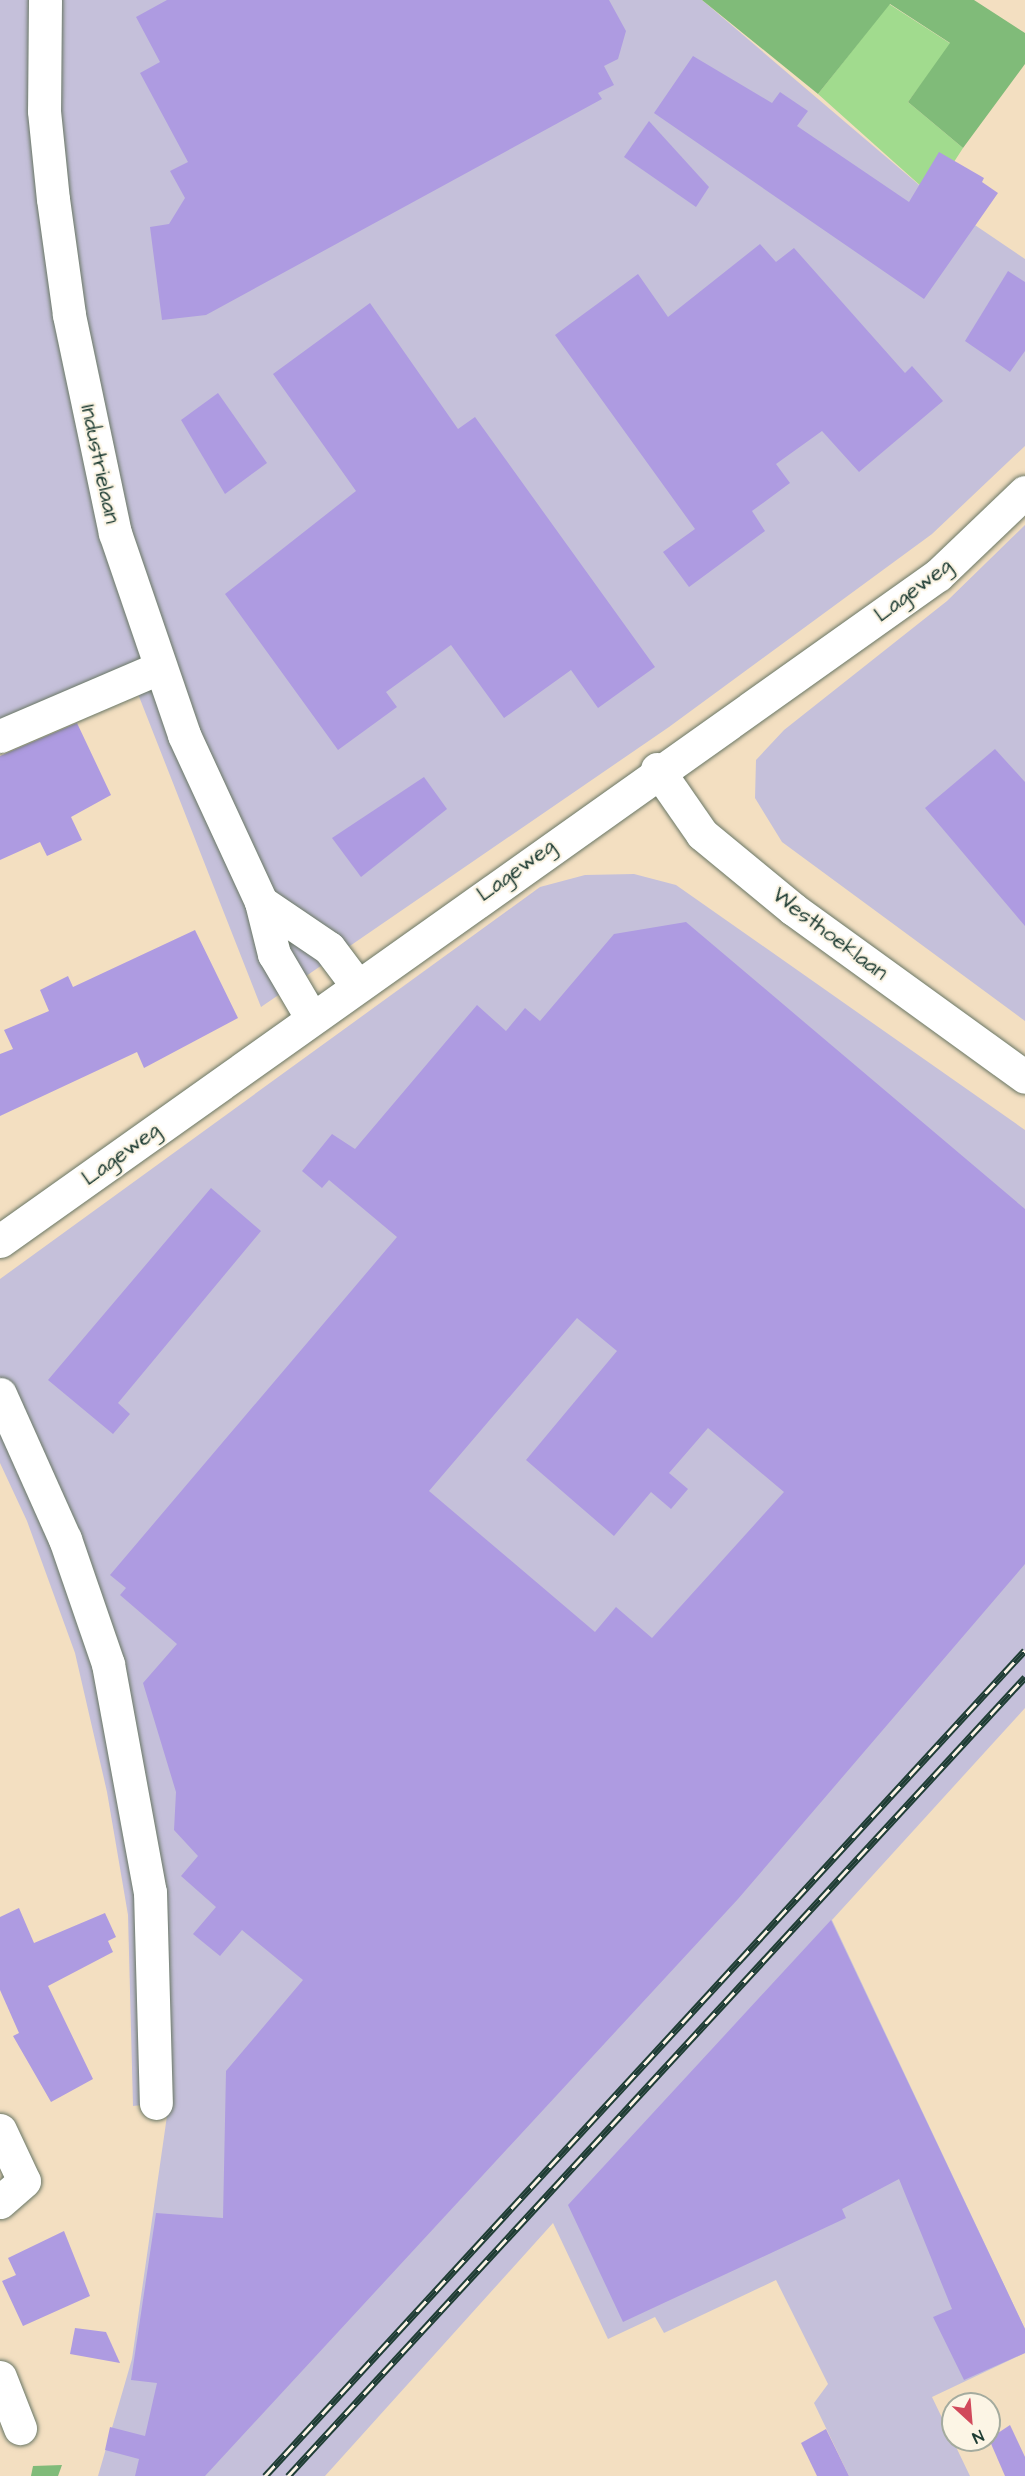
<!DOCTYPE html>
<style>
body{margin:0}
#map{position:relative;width:1025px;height:2476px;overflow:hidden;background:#f3dfc1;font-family:"Architects Daughter",sans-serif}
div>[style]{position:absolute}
.industrial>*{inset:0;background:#c5c0da}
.green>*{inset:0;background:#a1db8e}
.forest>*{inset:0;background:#80bb79}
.building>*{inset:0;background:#ae9be1}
.roads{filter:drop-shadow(0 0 2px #697665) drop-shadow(0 0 2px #697665)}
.minor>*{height:33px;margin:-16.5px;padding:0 16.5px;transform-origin:16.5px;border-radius:16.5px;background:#fff}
.rail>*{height:7px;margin-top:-3.5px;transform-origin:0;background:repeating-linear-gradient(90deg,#fcf5e5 0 14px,#1f3d34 0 28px);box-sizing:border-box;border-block:2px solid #1f3d34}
span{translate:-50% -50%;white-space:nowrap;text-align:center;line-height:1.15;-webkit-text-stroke:4.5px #fcf5e5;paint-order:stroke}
.street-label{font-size:22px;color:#1f3d34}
.north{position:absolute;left:941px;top:2392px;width:60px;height:60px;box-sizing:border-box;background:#fcf5e5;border:2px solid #a4ab9e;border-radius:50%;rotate:154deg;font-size:16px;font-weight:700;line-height:24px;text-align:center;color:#1f3d34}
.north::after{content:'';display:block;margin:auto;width:21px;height:27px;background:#d1495b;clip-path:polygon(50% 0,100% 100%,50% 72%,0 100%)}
</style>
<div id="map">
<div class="industrial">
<div style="clip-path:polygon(0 0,702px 0,932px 196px,1025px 259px,1025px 446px,932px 534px,669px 727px,261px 1007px,129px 671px,0 725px)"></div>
<div style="clip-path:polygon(1025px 525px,1025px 1021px,782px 842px,755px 798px,756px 760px,784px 730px,947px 601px)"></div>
<div style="clip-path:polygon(634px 874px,676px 885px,1025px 1130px,1025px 1708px,832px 1920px,1025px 2329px,1025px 2353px,932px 2397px,970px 2476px,849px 2476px,814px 2403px,828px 2384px,776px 2280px,664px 2333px,655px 2317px,608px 2339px,553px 2223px,325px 2476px,98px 2476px,132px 2359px,169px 2102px,133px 2106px,128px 1915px,107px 1792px,75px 1653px,27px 1521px,0 1463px,0 1279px,540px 887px,585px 875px)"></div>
</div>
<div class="green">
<div style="clip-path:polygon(889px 4px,951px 44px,908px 102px,963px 148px,932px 196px,818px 94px)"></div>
</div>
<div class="forest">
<div style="clip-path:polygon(702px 0,974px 0,1025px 33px,1025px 64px,963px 148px,908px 102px,950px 43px,890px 4px,818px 94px)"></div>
<div style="clip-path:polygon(62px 2465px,58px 2476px,31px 2476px,33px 2466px)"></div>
</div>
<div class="building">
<div style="clip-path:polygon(167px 0,609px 0,626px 31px,618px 59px,604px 66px,614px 85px,598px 93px,602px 99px,206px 315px,162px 320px,150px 227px,169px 224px,185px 198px,170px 171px,188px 162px,140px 73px,160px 62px,136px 17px)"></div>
<div style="clip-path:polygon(693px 56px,772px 103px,780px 92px,808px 111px,797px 126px,909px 202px,939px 152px,984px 178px,982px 182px,998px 193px,924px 299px,654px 113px)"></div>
<div style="clip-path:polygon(649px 121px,709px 187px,696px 207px,624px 157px)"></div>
<div style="clip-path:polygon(760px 244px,776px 262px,794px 248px,905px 373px,912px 366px,943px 401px,859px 472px,822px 431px,776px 464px,790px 483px,752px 511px,765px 531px,689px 587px,663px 552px,695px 529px,555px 335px,638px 274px,668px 317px)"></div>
<div style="clip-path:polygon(1008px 271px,1025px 282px,1025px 351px,1010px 372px,965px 341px)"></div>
<div style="clip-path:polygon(370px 303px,458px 429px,475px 417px,655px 667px,598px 708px,571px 670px,504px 718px,451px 645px,386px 692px,397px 707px,338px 750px,225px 594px,356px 491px,273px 374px)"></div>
<div style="clip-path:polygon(218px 393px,267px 463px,225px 494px,181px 420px)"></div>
<div style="clip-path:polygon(77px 723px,111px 795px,71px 817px,82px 840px,47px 856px,40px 842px,0 860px,0 756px)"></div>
<div style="clip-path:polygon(995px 749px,1025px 782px,1025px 926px,925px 808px)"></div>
<div style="clip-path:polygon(424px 777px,447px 809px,361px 877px,332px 838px)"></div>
<div style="clip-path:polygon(evenodd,686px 922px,1025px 1209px,1025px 1564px,738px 1899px,205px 2476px,135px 2476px,139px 2459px,105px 2450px,110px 2427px,145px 2436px,157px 2383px,131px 2380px,156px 2213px,223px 2218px,226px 2071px,303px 1980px,242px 1930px,220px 1956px,193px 1934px,216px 1907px,181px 1876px,198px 1856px,174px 1830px,176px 1792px,143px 1683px,177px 1644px,120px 1595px,126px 1588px,110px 1575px,397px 1237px,329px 1180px,322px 1188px,302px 1171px,332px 1134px,355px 1149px,477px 1005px,506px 1031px,525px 1008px,540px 1021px,614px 934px,686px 922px,577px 1318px,617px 1351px,526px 1460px,614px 1536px,651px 1492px,671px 1509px,688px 1489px,669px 1473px,708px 1428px,784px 1492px,652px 1638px,616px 1607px,595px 1632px,429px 1491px,577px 1318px)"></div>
<div style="clip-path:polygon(195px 930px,238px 1018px,144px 1068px,137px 1052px,0 1116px,0 1054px,13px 1049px,4px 1030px,49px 1011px,40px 990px,68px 976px,73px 987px)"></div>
<div style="clip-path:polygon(211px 1188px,261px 1231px,118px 1403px,130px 1414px,113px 1434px,48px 1380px)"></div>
<div style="clip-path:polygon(19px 1908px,34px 1943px,105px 1913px,116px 1937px,108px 1941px,113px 1952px,48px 1986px,93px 2079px,51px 2102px,13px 2036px,19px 2033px,0 1990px,0 1917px)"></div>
<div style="clip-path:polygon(831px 1920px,1025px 2329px,1025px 2353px,964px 2380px,933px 2317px,952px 2309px,899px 2179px,842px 2209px,846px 2218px,623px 2322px,568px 2205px)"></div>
<div style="clip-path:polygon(64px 2231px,90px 2296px,23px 2326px,2px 2281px,16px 2275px,8px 2258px)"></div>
<div style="clip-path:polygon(75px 2328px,106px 2332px,120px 2363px,70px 2354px)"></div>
<div style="clip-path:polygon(1010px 2425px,1025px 2457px,1025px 2476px,1005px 2476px,989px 2439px)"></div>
<div style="clip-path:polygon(826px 2429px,849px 2476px,817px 2476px,801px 2443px)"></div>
</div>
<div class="roads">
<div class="minor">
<div style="left:45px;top:0;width:111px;rotate:90.5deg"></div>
<div style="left:44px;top:111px;width:88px;rotate:84.2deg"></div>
<div style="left:53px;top:199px;width:117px;rotate:82.1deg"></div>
<div style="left:69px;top:315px;width:223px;rotate:78.1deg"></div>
<div style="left:115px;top:533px;width:213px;rotate:71.1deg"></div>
<div style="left:184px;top:735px;width:184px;rotate:65.2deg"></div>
<div style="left:261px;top:902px;width:54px;rotate:76deg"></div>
<div style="left:274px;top:954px;width:73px;rotate:59.6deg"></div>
<div style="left:0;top:736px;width:173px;rotate:-23.2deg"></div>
<div style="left:657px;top:769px;width:79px;rotate:55.3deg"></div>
<div style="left:702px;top:834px;width:118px;rotate:39.5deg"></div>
<div style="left:793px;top:909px;width:286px;rotate:35.9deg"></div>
<div style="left:261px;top:902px;width:82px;rotate:34.1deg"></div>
<div style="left:329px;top:948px;width:45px;rotate:53.1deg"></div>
<div style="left:0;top:1241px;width:1150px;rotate:-35.38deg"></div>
<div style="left:938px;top:575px;width:120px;rotate:-43.7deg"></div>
<div style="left:0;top:1394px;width:159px;rotate:65.9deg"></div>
<div style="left:65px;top:1539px;width:132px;rotate:71deg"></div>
<div style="left:108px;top:1664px;width:232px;rotate:79.6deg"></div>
<div style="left:150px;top:1892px;width:211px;rotate:88.4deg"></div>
<div style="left:0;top:2130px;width:56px;rotate:64.8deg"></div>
<div style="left:24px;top:2181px;width:32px;rotate:139deg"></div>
<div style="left:0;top:2377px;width:55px;rotate:68.6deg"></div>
</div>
</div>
<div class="rail">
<div style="left:265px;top:2476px;width:1122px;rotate:-47.38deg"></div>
<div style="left:288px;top:2476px;width:1087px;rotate:-47.31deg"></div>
</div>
<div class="street-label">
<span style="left:100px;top:464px;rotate:78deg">Industrielaan</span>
<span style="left:913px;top:590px;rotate:-37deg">Lageweg</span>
<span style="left:516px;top:870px;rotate:-36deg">Lageweg</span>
<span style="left:830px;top:934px;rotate:37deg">Westhoeklaan</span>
<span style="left:121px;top:1154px;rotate:-36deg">Lageweg</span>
</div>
<div class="north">N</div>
</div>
